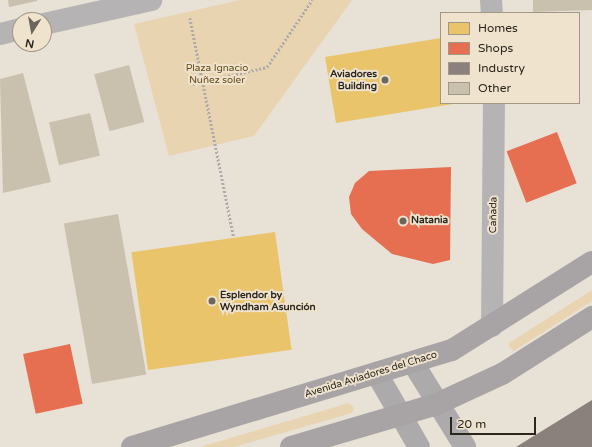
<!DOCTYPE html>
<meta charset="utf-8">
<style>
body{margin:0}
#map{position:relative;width:592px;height:447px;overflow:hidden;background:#e8e1d6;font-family:"Varela Round",sans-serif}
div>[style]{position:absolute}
.green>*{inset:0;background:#e9d4b2}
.homes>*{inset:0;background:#e9c46a;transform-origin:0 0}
.shops>*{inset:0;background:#e76f51;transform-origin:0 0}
.industry>*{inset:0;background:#8a817c}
.building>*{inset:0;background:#cac0ae;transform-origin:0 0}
.path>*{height:2.5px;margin-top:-1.25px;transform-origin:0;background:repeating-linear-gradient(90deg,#adaba9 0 2px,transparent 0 4px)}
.minor>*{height:22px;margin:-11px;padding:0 11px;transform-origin:11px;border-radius:11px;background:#b6b3b4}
.secondary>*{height:22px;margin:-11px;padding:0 11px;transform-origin:11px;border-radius:11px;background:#acaaab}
.trunk>*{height:22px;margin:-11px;padding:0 11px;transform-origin:11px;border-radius:11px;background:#a8a4a6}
.dots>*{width:11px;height:11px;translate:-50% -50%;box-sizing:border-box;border:2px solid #f0e3ce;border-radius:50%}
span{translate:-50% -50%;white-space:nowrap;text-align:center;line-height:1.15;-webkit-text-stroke:4px #f0e3ce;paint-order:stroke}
.park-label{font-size:10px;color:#644b1a}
.poi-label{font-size:10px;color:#2a251d;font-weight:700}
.right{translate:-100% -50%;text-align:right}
.left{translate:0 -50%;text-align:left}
.street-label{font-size:10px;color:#2a251d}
.legend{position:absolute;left:440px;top:12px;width:140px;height:92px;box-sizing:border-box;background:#f0e3ce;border:1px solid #a19787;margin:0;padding:5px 7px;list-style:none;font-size:12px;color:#2a251d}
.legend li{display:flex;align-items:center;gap:8px;height:20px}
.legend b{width:20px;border:1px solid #a19787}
.north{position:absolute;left:12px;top:12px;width:40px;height:40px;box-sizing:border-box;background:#f0e3ce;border:1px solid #a19787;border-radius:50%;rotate:191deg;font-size:11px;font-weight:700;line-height:16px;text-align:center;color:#2a251d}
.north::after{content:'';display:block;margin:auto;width:14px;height:18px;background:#6c675e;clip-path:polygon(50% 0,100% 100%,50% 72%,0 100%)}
.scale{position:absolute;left:450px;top:417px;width:86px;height:18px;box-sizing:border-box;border:2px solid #2a251d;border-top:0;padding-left:5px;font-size:12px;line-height:14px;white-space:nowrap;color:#2a251d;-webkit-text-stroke:3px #f0e3ce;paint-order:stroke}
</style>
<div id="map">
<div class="green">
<div style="clip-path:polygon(240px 0,352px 0,254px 136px,169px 156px,134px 24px)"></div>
<div style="clip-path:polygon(592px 290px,592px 301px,514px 351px,509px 347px,509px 343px)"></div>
<div style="clip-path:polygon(349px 403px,354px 408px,352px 413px,234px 447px,200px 447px)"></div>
</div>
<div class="homes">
<div style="clip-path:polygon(441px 38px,441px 103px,453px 104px,336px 123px,325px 57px)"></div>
<div style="left:275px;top:232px;width:119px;height:145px;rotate:82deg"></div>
</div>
<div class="shops">
<div style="left:557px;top:132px;width:55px;height:54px;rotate:69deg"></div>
<div style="clip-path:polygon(451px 167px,450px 260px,433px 264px,392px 254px,362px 229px,351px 214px,349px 197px,355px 183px,369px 171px)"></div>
<div style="left:70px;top:344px;width:61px;height:48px;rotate:78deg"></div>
</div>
<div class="industry">
<div style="clip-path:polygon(592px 400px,592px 447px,516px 447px)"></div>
</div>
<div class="building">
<div style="clip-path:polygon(8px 0,37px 0,37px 1px,9px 7px)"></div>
<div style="clip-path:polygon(533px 0,592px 0,592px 10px,533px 12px)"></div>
<div style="left:129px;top:65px;width:59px;height:36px;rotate:75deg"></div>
<div style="clip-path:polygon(23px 73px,51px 182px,3px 193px,0 79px)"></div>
<div style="left:90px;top:113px;width:44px;height:42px;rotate:77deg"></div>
<div style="left:118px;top:214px;width:163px;height:55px;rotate:80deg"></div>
</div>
<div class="path">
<div style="left:190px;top:18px;width:224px;rotate:78.7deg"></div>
<div style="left:193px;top:84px;width:76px;rotate:-12.9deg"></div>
<div style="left:267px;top:67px;width:81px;rotate:-56.1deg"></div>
</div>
<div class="minor">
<div style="left:491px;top:0;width:13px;rotate:86deg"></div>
<div style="left:44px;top:24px;width:110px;rotate:-12.6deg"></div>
<div style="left:0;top:34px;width:21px;rotate:-14deg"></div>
<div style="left:492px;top:326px;width:223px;rotate:-89.5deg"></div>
</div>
<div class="secondary">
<div style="left:413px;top:363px;width:99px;rotate:58.2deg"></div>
<div style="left:377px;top:374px;width:84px;rotate:60.1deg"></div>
</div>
<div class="trunk">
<div style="left:132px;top:447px;width:334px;rotate:-16.9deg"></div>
<div style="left:452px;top:350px;width:165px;rotate:-32.2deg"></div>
<div style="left:291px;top:447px;width:152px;rotate:-16.4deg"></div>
<div style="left:437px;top:404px;width:72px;rotate:-24.8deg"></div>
<div style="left:502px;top:374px;width:107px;rotate:-32.3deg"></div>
</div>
<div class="dots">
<div style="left:385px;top:80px;background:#6c675e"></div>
<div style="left:403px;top:221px;background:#6c675e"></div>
<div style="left:212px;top:301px;background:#6c675e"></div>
</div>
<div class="park-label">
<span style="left:217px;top:74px">Plaza Ignacio<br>Nuñez soler</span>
</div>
<div class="poi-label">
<span class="right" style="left:377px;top:80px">Aviadores<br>Building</span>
<span class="left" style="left:411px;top:221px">Natania</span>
<span class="left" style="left:220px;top:301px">Esplendor by<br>Wyndham Asunción</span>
</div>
<div class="street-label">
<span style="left:494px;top:215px;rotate:-89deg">Cañada</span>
<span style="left:371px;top:375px;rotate:-17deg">Avenida Aviadores del Chaco</span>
</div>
<ul class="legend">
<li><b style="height:11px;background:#e9c46a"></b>Homes</li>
<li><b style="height:11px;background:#e76f51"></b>Shops</li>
<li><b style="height:11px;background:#8a817c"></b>Industry</li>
<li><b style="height:11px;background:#cac0ae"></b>Other</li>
</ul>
<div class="north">N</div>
<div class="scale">20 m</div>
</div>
